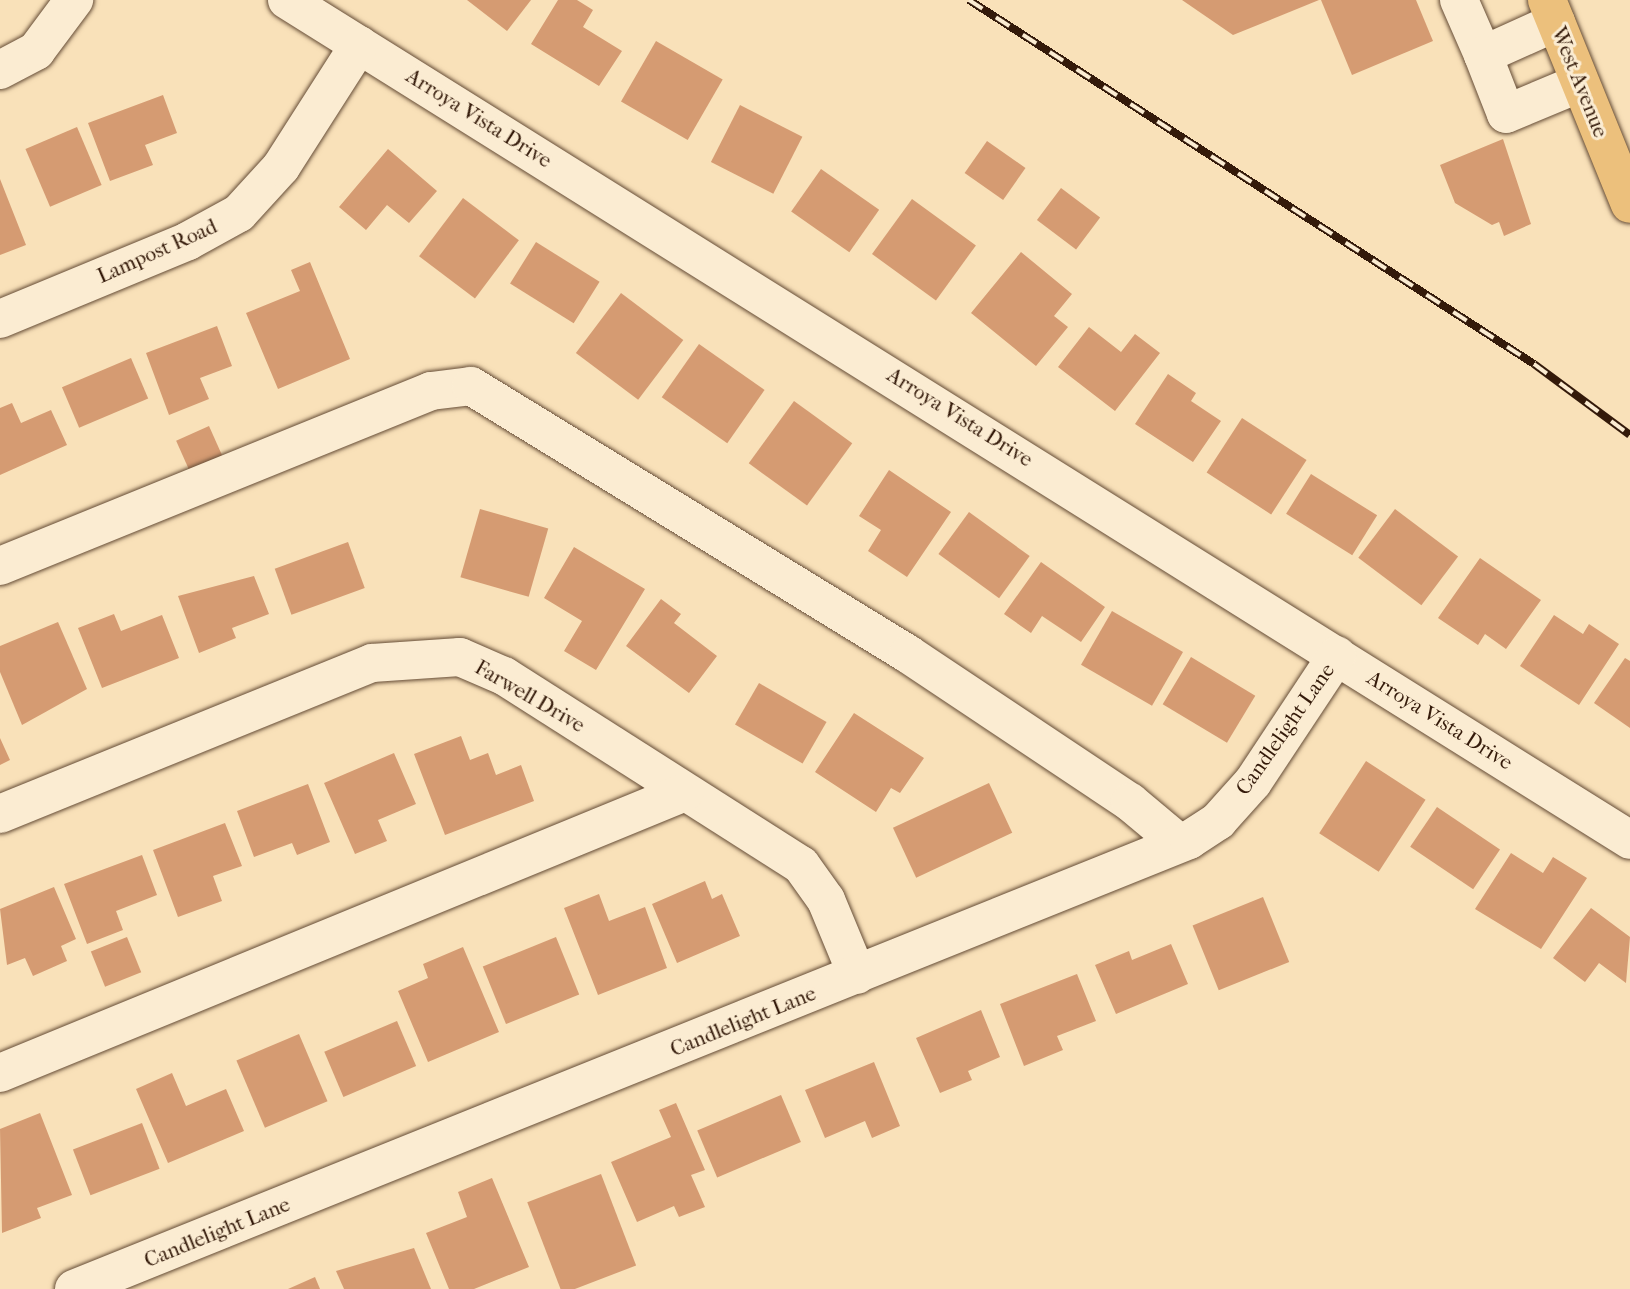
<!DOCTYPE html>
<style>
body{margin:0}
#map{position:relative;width:1630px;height:1289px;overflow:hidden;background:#f9e1b9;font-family:"IM FELL French Canon",serif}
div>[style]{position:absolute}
.building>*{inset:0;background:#d59b72;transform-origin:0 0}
.roads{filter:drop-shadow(0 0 2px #654c36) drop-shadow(0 0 2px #654c36)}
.minor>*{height:38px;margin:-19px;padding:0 19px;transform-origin:19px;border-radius:19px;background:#fbecd2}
.major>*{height:38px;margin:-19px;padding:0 19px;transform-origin:19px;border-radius:19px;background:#ecc07c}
.rail>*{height:8px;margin-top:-4px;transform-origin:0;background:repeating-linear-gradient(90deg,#fbecd2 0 16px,#341a0a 0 32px);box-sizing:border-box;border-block:2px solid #341a0a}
span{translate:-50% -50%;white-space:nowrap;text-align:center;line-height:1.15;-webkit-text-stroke:6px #fbecd2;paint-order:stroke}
.street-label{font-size:21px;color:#341a0a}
</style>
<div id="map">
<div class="building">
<div style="clip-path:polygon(467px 0,531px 0,507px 31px)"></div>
<div style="clip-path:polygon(558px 0,577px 0,593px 10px,583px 27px,622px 51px,599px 86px,531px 44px)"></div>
<div style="clip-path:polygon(1182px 0,1319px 0,1233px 35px)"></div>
<div style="clip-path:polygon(1321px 0,1416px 0,1433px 41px,1352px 75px)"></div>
<div style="left:656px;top:41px;width:77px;height:70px;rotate:30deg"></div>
<div style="clip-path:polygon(163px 95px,177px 133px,145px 145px,153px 165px,110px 181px,88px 123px)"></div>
<div style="left:740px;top:105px;width:70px;height:64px;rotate:27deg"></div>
<div style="left:77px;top:127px;width:63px;height:56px;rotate:67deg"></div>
<div style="clip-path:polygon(1503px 139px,1531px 224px,1504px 236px,1499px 222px,1492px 225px,1455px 203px,1440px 165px)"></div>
<div style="left:987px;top:141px;width:47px;height:39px;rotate:35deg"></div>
<div style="clip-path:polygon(388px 149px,437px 191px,409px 223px,387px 205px,366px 230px,339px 207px)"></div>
<div style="left:821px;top:169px;width:71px;height:52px;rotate:35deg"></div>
<div style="clip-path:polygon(0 179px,26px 245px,0 255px)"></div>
<div style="left:1061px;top:188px;width:49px;height:40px;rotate:37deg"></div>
<div style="left:463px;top:198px;width:70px;height:73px;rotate:37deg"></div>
<div style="left:912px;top:199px;width:79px;height:68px;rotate:36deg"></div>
<div style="left:536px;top:242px;width:75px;height:49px;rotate:32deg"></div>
<div style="clip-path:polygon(1021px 252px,1072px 294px,1054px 316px,1068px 327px,1036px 366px,971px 313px)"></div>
<div style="clip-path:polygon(310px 262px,350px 359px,278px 389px,246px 313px,300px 291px,291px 270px)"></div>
<div style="left:621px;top:293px;width:78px;height:75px;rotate:37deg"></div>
<div style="clip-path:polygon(217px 326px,232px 366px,200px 378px,209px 399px,169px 415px,146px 353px)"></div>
<div style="clip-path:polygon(1089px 327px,1121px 352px,1135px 334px,1160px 353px,1115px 411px,1058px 367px)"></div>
<div style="left:699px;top:344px;width:80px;height:65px;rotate:35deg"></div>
<div style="left:131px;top:358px;width:44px;height:75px;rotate:67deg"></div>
<div style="clip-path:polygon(1168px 374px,1196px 393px,1191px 401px,1221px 421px,1193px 462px,1135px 424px)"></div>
<div style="left:794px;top:401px;width:72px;height:77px;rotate:36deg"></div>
<div style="clip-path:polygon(12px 403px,21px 423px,51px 410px,67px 445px,0 475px,0 408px)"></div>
<div style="left:1242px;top:418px;width:77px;height:65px;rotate:33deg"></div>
<div style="left:209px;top:426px;width:34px;height:36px;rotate:66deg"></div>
<div style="clip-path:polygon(889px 470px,951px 512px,907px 577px,868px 551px,881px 530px,859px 516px)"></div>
<div style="left:1311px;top:474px;width:78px;height:47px;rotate:32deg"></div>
<div style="left:480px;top:509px;width:71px;height:71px;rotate:16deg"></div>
<div style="left:1395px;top:509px;width:79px;height:61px;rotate:37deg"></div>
<div style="left:969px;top:512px;width:75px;height:52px;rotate:36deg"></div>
<div style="left:348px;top:542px;width:49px;height:78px;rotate:70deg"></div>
<div style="clip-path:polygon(574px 547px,645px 589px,596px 670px,564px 651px,582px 621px,544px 598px)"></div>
<div style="clip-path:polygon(1480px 558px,1541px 600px,1506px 649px,1485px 634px,1478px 645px,1438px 618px)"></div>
<div style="clip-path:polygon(1041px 562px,1105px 607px,1081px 642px,1042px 616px,1031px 633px,1004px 614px)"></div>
<div style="clip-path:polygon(254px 576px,269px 614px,232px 628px,236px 638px,199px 653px,178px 596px)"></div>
<div style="clip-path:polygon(661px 599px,681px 614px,674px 623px,717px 656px,689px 693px,626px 646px)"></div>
<div style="left:1112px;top:611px;width:82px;height:62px;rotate:30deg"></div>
<div style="clip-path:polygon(114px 614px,121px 631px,162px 615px,179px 658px,102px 688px,78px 628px)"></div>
<div style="clip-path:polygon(1554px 615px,1583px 634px,1589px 624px,1619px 644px,1579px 705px,1520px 666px)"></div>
<div style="clip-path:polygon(58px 622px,87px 689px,22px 725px,0 672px,0 646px)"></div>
<div style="left:1191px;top:657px;width:75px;height:55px;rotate:31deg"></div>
<div style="clip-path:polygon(1625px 658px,1630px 661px,1630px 728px,1594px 703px)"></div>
<div style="left:759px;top:683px;width:78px;height:48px;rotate:30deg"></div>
<div style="clip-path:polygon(854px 713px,924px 758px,900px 793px,891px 788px,876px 812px,815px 772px)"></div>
<div style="clip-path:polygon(461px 736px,470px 760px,488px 753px,496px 775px,521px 765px,534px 801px,445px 835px,414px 754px)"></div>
<div style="clip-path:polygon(0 738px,10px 760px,0 765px)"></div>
<div style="clip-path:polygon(394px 753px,416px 804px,378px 820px,387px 841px,355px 854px,324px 783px)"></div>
<div style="left:1366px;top:761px;width:71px;height:86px;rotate:33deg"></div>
<div style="left:989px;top:783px;width:55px;height:106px;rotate:65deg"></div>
<div style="clip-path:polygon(308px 784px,330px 842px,297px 855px,292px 843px,254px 857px,237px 811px)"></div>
<div style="left:1437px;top:807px;width:76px;height:48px;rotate:34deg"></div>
<div style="clip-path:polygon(225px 823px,242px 866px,213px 876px,222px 901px,178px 917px,153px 850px)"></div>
<div style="clip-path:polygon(1511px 853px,1543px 873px,1553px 857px,1587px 878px,1541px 949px,1475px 909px)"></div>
<div style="clip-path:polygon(142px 855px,157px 895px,116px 911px,123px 930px,87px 944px,64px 884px)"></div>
<div style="clip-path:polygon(705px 881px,712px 899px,722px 894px,740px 936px,677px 963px,652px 904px)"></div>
<div style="clip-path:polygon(54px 887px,76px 939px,61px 946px,67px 961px,33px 976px,25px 958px,7px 965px,0 909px)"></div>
<div style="clip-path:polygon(599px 894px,609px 921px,645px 907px,667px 968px,598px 995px,564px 908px)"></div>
<div style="left:1263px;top:897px;width:70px;height:76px;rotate:68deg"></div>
<div style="clip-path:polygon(1591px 908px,1630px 937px,1626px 983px,1599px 963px,1585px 982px,1553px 958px)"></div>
<div style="left:127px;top:937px;width:38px;height:39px;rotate:68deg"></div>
<div style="left:556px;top:937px;width:62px;height:79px;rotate:68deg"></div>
<div style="clip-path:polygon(1171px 944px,1188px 984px,1116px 1014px,1095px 965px,1129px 951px,1132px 960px)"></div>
<div style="clip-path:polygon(463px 947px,499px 1032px,428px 1062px,398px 991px,428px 978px,423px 964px)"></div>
<div style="clip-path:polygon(1077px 974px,1096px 1021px,1057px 1036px,1063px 1050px,1024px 1066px,1000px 1004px)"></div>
<div style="clip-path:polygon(981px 1010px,1000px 1057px,968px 1071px,972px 1080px,940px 1093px,916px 1038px)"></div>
<div style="left:397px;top:1021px;width:49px;height:79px;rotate:67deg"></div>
<div style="left:299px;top:1034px;width:73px;height:68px;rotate:67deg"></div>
<div style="clip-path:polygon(874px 1062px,900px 1126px,872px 1138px,865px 1121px,825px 1138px,805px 1090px)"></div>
<div style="clip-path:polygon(172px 1073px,186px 1106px,226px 1089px,244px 1131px,168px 1163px,136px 1089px)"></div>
<div style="left:781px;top:1095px;width:51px;height:91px;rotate:67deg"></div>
<div style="clip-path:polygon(676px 1103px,705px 1170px,691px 1175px,705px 1207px,679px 1217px,674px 1206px,637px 1222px,611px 1162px,671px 1137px,659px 1110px)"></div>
<div style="clip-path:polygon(40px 1113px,72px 1195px,37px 1208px,41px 1218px,2px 1233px,0 1129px)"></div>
<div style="left:142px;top:1123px;width:49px;height:74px;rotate:69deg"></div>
<div style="left:601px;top:1174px;width:98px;height:79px;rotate:69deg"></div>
<div style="clip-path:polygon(492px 1178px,529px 1267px,474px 1289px,449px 1289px,426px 1233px,467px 1217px,458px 1192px)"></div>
<div style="clip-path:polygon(414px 1248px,431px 1289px,344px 1289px,336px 1271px)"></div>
<div style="clip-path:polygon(315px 1277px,320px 1289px,288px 1289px)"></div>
</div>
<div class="roads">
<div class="minor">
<div style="left:287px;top:0;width:1584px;rotate:32.02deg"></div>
<div style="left:1459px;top:0;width:60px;rotate:66.4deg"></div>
<div style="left:1483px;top:55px;width:80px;rotate:-24.3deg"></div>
<div style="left:1483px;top:55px;width:63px;rotate:68.7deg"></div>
<div style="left:1506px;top:114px;width:80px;rotate:-22.7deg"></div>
<div style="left:0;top:70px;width:41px;rotate:-27.8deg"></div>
<div style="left:36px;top:51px;width:64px;rotate:-53.3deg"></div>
<div style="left:0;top:319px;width:204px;rotate:-22.5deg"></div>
<div style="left:188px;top:241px;width:58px;rotate:-28.8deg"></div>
<div style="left:239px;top:213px;width:62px;rotate:-47.6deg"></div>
<div style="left:281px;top:167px;width:145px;rotate:-57.4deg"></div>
<div style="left:0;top:566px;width:465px;rotate:-22.1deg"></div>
<div style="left:431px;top:391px;width:40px;rotate:-7.1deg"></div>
<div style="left:471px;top:386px;width:513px;rotate:31.52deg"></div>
<div style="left:908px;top:654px;width:267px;rotate:33.7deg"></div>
<div style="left:1130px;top:802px;width:64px;rotate:39.9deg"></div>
<div style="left:0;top:814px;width:401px;rotate:-22.1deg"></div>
<div style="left:372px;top:663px;width:88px;rotate:-3.9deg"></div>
<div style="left:460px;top:657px;width:48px;rotate:23.4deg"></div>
<div style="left:504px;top:676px;width:352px;rotate:32.5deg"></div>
<div style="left:801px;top:865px;width:43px;rotate:54.5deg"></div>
<div style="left:826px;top:900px;width:81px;rotate:67.5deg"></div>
<div style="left:0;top:1073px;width:740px;rotate:-22.3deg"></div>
<div style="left:74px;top:1289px;width:1202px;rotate:-21.93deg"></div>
<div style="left:1189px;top:840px;width:35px;rotate:-33deg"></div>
<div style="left:1218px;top:821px;width:52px;rotate:-48.1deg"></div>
<div style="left:1253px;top:782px;width:152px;rotate:-56.5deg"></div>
</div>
<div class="major">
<div style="left:1547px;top:0;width:220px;rotate:67.9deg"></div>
</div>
</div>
<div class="rail">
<div style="left:969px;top:0;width:672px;rotate:32.79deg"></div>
<div style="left:1534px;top:364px;width:119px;rotate:36.5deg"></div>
</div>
<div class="street-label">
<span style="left:1580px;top:82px;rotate:68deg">West Avenue</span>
<span style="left:479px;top:118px;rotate:32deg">Arroya Vista Drive</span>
<span style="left:157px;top:251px;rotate:-24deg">Lampost Road</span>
<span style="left:960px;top:417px;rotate:32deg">Arroya Vista Drive</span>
<span style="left:530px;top:696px;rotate:30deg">Farwell Drive</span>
<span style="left:1440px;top:720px;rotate:32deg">Arroya Vista Drive</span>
<span style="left:1285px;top:729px;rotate:-55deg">Candlelight Lane</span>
<span style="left:743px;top:1021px;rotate:-22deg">Candlelight Lane</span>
<span style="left:217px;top:1232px;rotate:-22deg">Candlelight Lane</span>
</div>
</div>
